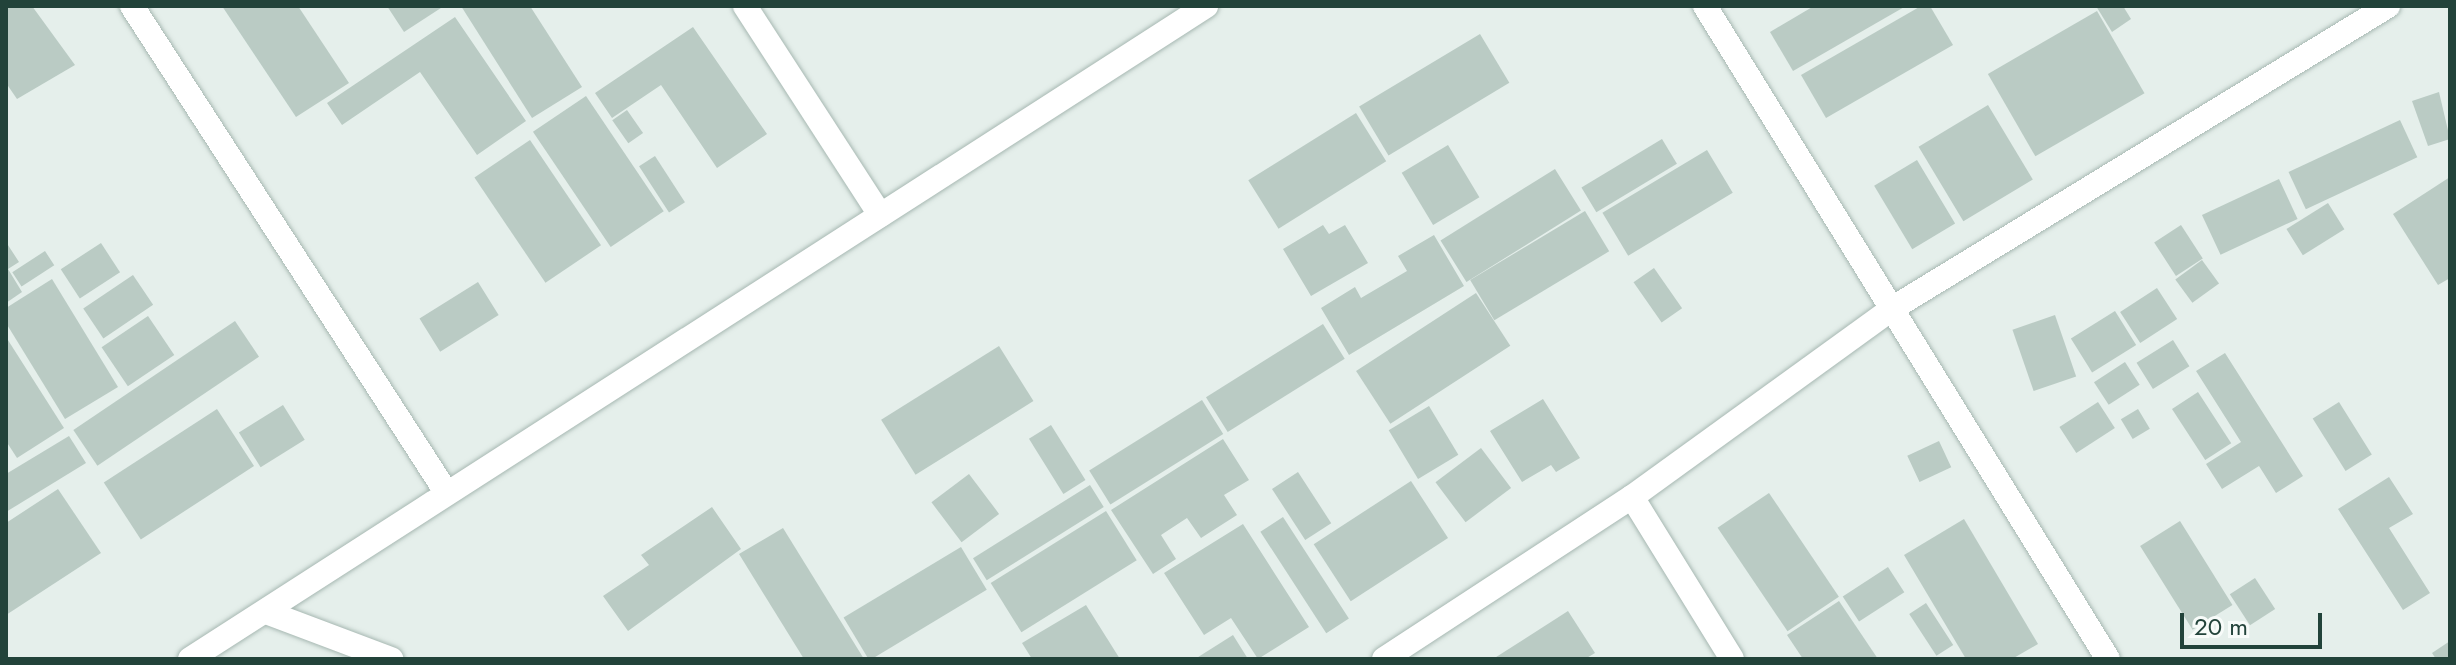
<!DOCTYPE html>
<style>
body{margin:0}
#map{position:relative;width:2456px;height:665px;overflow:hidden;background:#e5efeb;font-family:Jost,sans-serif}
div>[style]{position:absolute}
.building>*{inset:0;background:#bacbc4;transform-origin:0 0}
.roads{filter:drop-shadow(0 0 2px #a7b8b2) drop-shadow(0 0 2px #a7b8b2)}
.minor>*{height:24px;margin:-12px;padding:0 12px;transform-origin:12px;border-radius:12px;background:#fff}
.tertiary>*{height:24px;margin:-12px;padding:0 12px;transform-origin:12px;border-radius:12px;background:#fff}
span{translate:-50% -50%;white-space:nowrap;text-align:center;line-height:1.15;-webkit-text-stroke:8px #f7fbf9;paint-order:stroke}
.frame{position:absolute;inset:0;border:8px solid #22433a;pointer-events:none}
.scale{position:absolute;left:2180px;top:613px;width:142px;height:36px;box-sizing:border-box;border:4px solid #22433a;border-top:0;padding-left:10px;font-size:24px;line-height:28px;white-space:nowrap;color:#22433a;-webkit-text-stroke:6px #f7fbf9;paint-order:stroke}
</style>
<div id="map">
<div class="building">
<div style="clip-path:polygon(6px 6px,32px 6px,75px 65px,17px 99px,6px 83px)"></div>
<div style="clip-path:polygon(222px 6px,298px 6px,349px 83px,296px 117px)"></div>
<div style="clip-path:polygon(387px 6px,444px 6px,404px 32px)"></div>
<div style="clip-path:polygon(461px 6px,530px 6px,582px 87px,532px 118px)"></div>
<div style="clip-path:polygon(1814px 6px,1906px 6px,1793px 71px,1770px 32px)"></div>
<div style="clip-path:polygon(1921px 6px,1930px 6px,1953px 45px,1826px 118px,1801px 75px)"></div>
<div style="clip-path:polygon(2096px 6px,2123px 6px,2131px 19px,2112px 32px)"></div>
<div style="left:2097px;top:11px;width:95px;height:126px;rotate:60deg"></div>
<div style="clip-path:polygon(455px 17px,526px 121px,477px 155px,420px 72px,342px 125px,327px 103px)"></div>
<div style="clip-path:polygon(693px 27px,767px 134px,717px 168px,661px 85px,612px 118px,595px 93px)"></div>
<div style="left:1480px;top:34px;width:57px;height:141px;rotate:59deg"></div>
<div style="clip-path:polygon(2439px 92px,2450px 139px,2428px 146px,2412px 101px)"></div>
<div style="left:586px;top:96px;width:139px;height:64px;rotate:56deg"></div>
<div style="left:1988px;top:105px;width:87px;height:81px;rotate:59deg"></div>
<div style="left:627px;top:110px;width:28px;height:18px;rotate:55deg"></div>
<div style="left:1356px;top:113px;width:57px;height:127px;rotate:58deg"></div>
<div style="left:2400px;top:120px;width:41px;height:123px;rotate:65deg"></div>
<div style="left:1662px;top:139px;width:29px;height:94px;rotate:59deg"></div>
<div style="left:530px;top:140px;width:127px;height:67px;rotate:56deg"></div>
<div style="left:1448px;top:145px;width:61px;height:54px;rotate:59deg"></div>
<div style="left:1707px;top:150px;width:50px;height:122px;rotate:59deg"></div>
<div style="left:655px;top:156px;width:55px;height:19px;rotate:57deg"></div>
<div style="left:1917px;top:160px;width:74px;height:50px;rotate:59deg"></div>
<div style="left:1555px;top:169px;width:49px;height:135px;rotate:58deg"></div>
<div style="clip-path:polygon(2450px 177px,2450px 278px,2438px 285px,2393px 214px)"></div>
<div style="left:2279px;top:179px;width:44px;height:85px;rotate:65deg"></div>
<div style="left:2328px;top:203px;width:31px;height:49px;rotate:58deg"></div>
<div style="left:1585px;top:211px;width:47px;height:134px;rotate:59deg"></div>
<div style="clip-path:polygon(1323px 225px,1329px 234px,1345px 225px,1368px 263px,1311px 296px,1283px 249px)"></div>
<div style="left:2181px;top:225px;width:40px;height:32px;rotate:57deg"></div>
<div style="clip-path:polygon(1434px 235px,1464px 286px,1349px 355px,1321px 308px,1355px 287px,1361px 298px,1407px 271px,1398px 256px)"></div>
<div style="clip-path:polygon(6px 242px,19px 262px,8px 269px,22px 292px,6px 303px)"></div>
<div style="left:101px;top:243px;width:35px;height:48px;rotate:57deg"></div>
<div style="left:45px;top:251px;width:17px;height:39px;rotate:57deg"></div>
<div style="left:2202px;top:260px;width:29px;height:33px;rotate:54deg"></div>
<div style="left:1654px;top:268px;width:49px;height:25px;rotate:55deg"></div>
<div style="left:133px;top:275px;width:36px;height:60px;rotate:56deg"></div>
<div style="clip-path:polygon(52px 279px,118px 387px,65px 419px,6px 323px,6px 308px)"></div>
<div style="left:478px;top:282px;width:39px;height:69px;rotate:58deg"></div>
<div style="left:2157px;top:288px;width:37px;height:44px;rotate:57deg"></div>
<div style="left:1476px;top:293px;width:63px;height:143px;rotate:57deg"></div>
<div style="left:2115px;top:311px;width:40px;height:52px;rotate:58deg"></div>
<div style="left:2055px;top:315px;width:65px;height:45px;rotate:71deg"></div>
<div style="left:148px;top:316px;width:47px;height:56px;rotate:56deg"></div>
<div style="left:235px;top:321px;width:43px;height:195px;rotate:56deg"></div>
<div style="left:1323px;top:324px;width:41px;height:138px;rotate:58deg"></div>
<div style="clip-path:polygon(6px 337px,64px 428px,17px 458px,6px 441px)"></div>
<div style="left:2173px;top:340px;width:31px;height:43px;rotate:58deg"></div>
<div style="left:999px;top:346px;width:65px;height:139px;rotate:58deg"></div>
<div style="clip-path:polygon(2225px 353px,2303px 476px,2276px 493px,2259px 466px,2222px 489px,2206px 464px,2241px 442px,2196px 371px)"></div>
<div style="left:2125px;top:362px;width:27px;height:37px;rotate:57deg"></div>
<div style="left:2198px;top:392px;width:61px;height:31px;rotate:57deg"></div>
<div style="clip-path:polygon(1543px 399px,1580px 458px,1556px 472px,1551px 465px,1522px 482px,1490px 431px)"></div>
<div style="left:1202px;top:400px;width:40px;height:133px;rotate:58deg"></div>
<div style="left:2098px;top:402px;width:31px;height:46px;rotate:57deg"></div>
<div style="left:2339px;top:402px;width:62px;height:31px;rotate:58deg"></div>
<div style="left:283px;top:405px;width:41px;height:52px;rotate:58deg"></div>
<div style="left:1429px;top:406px;width:57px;height:47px;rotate:59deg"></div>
<div style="left:217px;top:409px;width:68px;height:135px;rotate:57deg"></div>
<div style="left:2138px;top:409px;width:23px;height:20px;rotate:59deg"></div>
<div style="left:1051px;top:425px;width:65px;height:26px;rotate:58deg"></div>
<div style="clip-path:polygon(69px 436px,86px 463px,6px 512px,6px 474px)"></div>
<div style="clip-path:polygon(1223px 439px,1249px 480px,1224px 495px,1237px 515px,1201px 538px,1187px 518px,1161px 535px,1176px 559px,1153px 574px,1111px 510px)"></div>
<div style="left:1939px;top:441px;width:29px;height:35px;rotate:65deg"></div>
<div style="left:1481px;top:448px;width:50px;height:57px;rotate:53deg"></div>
<div style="left:1298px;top:472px;width:61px;height:31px;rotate:57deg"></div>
<div style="left:969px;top:474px;width:50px;height:47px;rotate:53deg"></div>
<div style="clip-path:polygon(2389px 477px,2413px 514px,2389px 528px,2430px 593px,2403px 610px,2338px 509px)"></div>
<div style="left:1411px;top:481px;width:68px;height:116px;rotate:57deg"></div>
<div style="left:1090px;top:485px;width:26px;height:138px;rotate:58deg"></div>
<div style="clip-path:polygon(58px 489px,101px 553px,6px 615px,6px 523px)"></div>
<div style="left:1769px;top:493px;width:125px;height:62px;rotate:56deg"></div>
<div style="clip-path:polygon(712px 507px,741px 549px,628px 631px,603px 596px,649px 565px,641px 555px)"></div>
<div style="left:1106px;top:511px;width:58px;height:136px;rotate:58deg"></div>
<div style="left:1283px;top:517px;width:121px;height:27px;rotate:57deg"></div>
<div style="clip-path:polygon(1964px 519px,2038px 644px,2012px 659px,1966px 659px,1904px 555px)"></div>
<div style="left:2180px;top:521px;width:99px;height:47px;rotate:58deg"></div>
<div style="clip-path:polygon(1243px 524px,1309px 627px,1258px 659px,1231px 618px,1204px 635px,1164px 573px)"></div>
<div style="clip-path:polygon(783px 528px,864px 659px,804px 659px,739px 554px)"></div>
<div style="left:961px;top:547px;width:50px;height:137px;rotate:59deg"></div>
<div style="left:1888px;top:567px;width:30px;height:54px;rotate:57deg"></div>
<div style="left:2255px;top:578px;width:37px;height:30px;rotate:57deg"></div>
<div style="clip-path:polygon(1839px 601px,1878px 659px,1803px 659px,1787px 635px)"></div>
<div style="left:1926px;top:603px;width:50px;height:20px;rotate:57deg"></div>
<div style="clip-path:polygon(1086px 605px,1120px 659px,1032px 659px,1022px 643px)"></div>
<div style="clip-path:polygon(1568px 611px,1595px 653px,1585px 659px,1493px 659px)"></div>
<div style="clip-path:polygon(1233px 635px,1248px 659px,1195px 659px)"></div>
<div style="clip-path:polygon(2450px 641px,2450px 659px,2436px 659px,2432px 653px)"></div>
</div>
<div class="roads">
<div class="minor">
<div style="left:132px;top:6px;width:579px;rotate:57.13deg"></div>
<div style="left:745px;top:6px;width:249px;rotate:57.1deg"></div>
<div style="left:1705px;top:6px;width:767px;rotate:58.32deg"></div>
<div style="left:1632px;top:497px;width:190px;rotate:58.3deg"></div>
<div style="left:266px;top:612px;width:134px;rotate:20.6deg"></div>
<div style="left:1384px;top:659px;width:296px;rotate:-33.2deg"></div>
<div style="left:1632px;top:497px;width:322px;rotate:-35.9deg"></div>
<div style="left:1893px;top:308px;width:580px;rotate:-31.39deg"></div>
</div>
<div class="tertiary">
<div style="left:190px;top:659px;width:1208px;rotate:-32.73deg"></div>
</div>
</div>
<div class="frame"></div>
<div class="scale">20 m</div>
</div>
